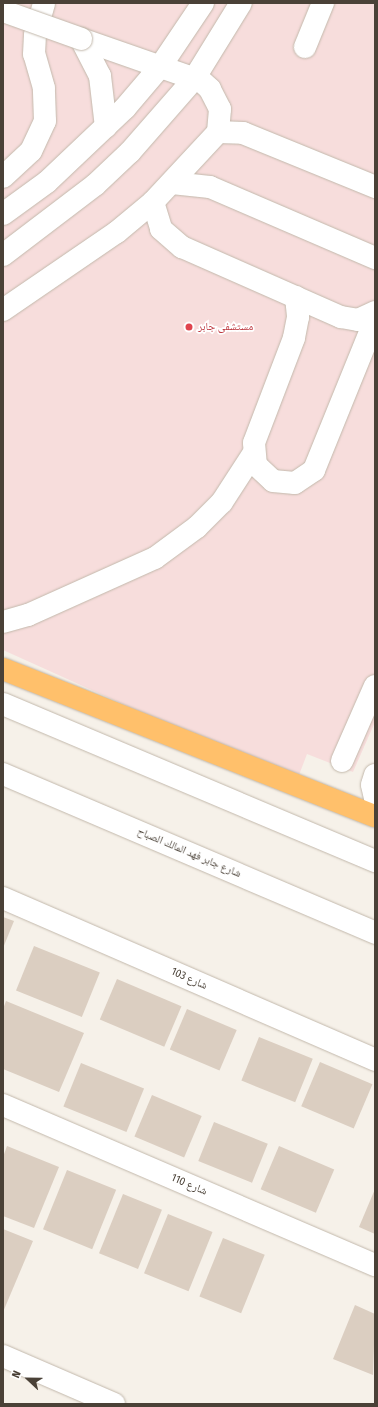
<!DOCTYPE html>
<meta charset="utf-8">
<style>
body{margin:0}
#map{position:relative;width:378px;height:1407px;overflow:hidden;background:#f6f1e9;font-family:"Fira Sans Condensed","Noto Naskh Arabic",sans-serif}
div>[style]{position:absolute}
.medical>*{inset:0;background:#f7dddc}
.building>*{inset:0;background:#dbcec1;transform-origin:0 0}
.roads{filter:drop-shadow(0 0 1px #c2b8ab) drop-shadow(0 0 1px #c2b8ab)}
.minor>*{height:22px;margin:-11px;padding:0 11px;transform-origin:11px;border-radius:11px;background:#fff}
.highway>*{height:22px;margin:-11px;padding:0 11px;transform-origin:11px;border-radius:11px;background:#ffc06b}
.bridges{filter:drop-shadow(0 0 1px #c2b8ab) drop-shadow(0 0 1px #c2b8ab)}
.minor-bridge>*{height:22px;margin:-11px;padding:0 11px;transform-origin:11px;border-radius:11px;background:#fff}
.dots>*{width:11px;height:11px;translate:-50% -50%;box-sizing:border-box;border:2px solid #fff;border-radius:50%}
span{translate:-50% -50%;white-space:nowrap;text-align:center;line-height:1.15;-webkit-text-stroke:3.5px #fff;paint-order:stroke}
.health-label{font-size:11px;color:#be3a42}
.left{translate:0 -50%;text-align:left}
.street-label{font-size:11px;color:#4a4137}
.frame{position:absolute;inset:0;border:4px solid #4a4137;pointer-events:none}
.north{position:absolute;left:8px;top:1359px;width:40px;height:40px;-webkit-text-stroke:3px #fff;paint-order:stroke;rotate:292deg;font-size:11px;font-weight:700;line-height:16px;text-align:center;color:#4a4137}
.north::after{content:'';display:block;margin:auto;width:14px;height:18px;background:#4a4137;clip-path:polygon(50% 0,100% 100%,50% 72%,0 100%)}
</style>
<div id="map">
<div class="medical">
<div style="clip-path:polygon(3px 3px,375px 3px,375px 722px,353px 772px,307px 754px,299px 775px,136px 710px,3px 650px)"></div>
</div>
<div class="building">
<div style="clip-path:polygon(3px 917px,14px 921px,3px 948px)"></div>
<div style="left:34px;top:946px;width:71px;height:48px;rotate:22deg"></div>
<div style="left:117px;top:979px;width:70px;height:44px;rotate:23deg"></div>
<div style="clip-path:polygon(6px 1001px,84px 1033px,59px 1092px,3px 1069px,3px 1009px)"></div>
<div style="left:187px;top:1009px;width:54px;height:44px;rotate:23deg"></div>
<div style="left:259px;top:1037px;width:58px;height:47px;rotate:22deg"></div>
<div style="left:320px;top:1062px;width:57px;height:48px;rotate:23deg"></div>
<div style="left:81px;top:1063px;width:68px;height:47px;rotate:22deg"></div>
<div style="left:152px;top:1095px;width:54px;height:45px;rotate:23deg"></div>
<div style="left:214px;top:1122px;width:58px;height:42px;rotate:22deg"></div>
<div style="clip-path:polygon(7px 1146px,59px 1167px,34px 1228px,3px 1216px,3px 1157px)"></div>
<div style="left:279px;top:1146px;width:60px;height:47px;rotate:23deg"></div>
<div style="left:67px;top:1170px;width:53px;height:64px;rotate:22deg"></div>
<div style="clip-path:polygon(375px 1189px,375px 1234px,359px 1227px)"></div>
<div style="left:123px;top:1194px;width:42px;height:64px;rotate:22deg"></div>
<div style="left:168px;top:1214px;width:48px;height:64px;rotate:22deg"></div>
<div style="clip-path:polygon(3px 1229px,33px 1241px,3px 1312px)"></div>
<div style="left:223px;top:1238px;width:45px;height:63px;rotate:22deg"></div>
<div style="clip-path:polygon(355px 1305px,375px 1314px,373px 1375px,333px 1359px)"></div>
</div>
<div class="roads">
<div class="minor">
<div style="left:81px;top:39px;width:42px;rotate:62.8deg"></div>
<div style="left:100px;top:76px;width:51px;rotate:83.3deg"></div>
<div style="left:305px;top:47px;width:48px;rotate:-67.8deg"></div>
<div style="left:218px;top:132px;width:25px;rotate:2deg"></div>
<div style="left:243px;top:133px;width:143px;rotate:22.2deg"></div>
<div style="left:3px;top:177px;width:38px;rotate:-43deg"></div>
<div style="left:31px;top:151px;width:33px;rotate:-65deg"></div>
<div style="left:45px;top:121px;width:33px;rotate:-92deg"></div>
<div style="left:44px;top:88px;width:35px;rotate:-106deg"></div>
<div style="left:34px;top:54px;width:19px;rotate:-87deg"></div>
<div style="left:35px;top:35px;width:33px;rotate:-74deg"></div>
<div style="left:172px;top:183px;width:38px;rotate:6deg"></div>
<div style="left:210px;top:187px;width:180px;rotate:23.3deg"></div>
<div style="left:153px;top:202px;width:28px;rotate:73deg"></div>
<div style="left:161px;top:229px;width:28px;rotate:41deg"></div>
<div style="left:182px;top:247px;width:174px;rotate:23.8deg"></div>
<div style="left:341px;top:317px;width:17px;rotate:10deg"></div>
<div style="left:358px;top:320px;width:19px;rotate:-25deg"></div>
<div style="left:3px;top:214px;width:54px;rotate:-36deg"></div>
<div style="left:47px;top:182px;width:108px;rotate:-43.5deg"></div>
<div style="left:125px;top:108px;width:54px;rotate:-49.5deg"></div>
<div style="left:160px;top:67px;width:77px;rotate:-56.1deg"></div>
<div style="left:3px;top:255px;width:116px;rotate:-37.3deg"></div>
<div style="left:95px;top:185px;width:48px;rotate:-43.3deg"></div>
<div style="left:130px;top:152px;width:97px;rotate:-48.8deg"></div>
<div style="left:194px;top:79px;width:89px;rotate:-58.3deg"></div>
<div style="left:296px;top:297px;width:20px;rotate:84deg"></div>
<div style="left:298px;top:317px;width:21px;rotate:101deg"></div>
<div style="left:294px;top:338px;width:112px;rotate:110.9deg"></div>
<div style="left:254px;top:443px;width:22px;rotate:85deg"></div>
<div style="left:256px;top:465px;width:23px;rotate:43deg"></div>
<div style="left:273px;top:481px;width:22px;rotate:5deg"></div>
<div style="left:295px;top:483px;width:23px;rotate:-34deg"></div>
<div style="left:314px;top:470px;width:162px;rotate:-67.9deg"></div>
<div style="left:3px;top:310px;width:138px;rotate:-34.4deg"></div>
<div style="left:117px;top:232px;width:47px;rotate:-39.8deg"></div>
<div style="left:153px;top:202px;width:96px;rotate:-47.1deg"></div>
<div style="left:218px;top:132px;width:23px;rotate:-85deg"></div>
<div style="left:220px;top:109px;width:22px;rotate:-117deg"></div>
<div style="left:210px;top:89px;width:12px;rotate:-138deg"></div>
<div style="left:201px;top:81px;width:127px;rotate:-160.7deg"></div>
<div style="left:3px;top:622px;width:26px;rotate:-16deg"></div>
<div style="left:28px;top:615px;width:139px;rotate:-24.2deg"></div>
<div style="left:155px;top:558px;width:52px;rotate:-36.4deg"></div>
<div style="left:197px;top:527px;width:35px;rotate:-45deg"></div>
<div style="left:222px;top:502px;width:57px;rotate:-57.1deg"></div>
<div style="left:3px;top:704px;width:404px;rotate:22.9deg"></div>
<div style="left:342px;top:761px;width:82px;rotate:-66.3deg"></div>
<div style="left:3px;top:774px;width:405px;rotate:23.1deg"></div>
<div style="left:375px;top:775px;width:10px;rotate:107deg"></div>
<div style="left:372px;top:785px;width:13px;rotate:77deg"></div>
<div style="left:3px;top:898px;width:406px;rotate:23.5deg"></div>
<div style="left:3px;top:1105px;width:405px;rotate:23.3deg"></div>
<div style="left:3px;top:1356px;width:121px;rotate:23.4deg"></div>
</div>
<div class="highway">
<div style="left:3px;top:669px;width:400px;rotate:21.6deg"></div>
</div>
</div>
<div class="bridges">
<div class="minor-bridge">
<div style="left:3px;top:11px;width:83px;rotate:19.7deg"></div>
</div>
</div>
<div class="dots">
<div style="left:189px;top:327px;background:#e0444e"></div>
</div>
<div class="health-label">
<span class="left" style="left:198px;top:327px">مستشفى جابر</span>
</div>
<div class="street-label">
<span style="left:189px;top:853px;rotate:23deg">شارع جابر فهد المالك الصباح</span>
<span style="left:189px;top:979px;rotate:24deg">شارع 103</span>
<span style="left:189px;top:1185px;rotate:23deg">شارع 110</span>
</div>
<div class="frame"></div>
<div class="north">N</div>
</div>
